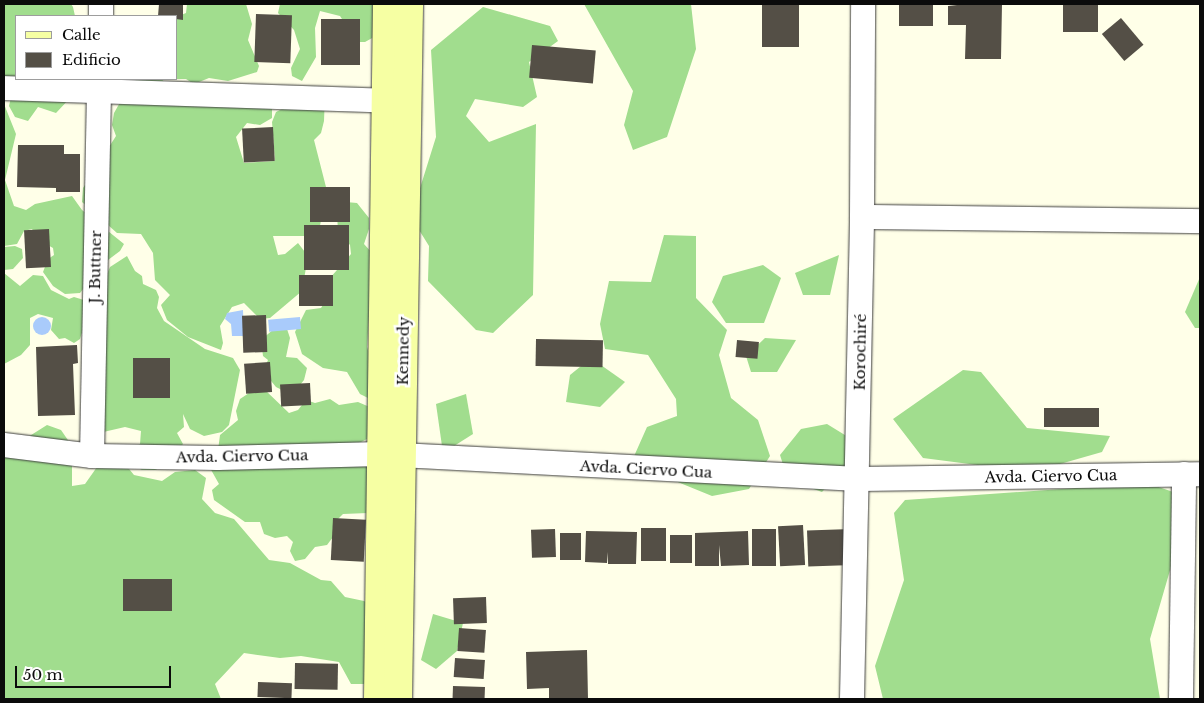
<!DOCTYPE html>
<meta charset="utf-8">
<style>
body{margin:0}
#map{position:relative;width:1204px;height:703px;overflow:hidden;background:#ffffe8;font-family:"Libre Baskerville",serif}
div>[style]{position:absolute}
.forest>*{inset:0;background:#a1dd8e}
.water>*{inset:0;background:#a9cbfb;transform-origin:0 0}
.round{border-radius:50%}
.building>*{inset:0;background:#544f46;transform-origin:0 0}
.roads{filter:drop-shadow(0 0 1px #3e3e3e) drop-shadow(0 0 1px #3e3e3e)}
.minor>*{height:24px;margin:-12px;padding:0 12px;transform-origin:12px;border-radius:12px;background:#fff}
.secondary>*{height:28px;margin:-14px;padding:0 14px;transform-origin:14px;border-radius:14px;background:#f6ffa3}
span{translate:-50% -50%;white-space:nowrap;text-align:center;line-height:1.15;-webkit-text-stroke:5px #fff;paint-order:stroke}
.street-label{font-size:15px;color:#0b0b0b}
.frame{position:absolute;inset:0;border:5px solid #0b0b0b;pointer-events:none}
.legend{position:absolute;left:15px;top:15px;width:162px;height:65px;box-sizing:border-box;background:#fff;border:1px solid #9d9d9d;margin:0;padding:6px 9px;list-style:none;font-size:15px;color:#0b0b0b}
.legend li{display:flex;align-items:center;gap:10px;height:25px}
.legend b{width:25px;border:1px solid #9d9d9d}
.scale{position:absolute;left:15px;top:666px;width:156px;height:22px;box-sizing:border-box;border:2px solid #0b0b0b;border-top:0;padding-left:6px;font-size:15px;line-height:18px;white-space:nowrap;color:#0b0b0b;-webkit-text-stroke:4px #fff;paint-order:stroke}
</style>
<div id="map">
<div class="forest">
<div style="clip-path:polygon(4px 4px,71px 4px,73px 7px,75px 16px,16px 16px,16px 79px,72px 96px,56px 113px,38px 107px,28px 121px,15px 117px,9px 106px,12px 93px,4px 92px)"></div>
<div style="clip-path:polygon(187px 4px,246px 4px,252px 24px,248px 40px,259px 66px,257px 72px,228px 81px,209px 78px,194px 84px,186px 79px,172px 79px,176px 79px,176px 17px,186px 13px)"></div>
<div style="clip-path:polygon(280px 4px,379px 4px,374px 37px,365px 42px,357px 42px,340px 16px,320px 11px,315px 28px,316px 57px,302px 81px,292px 76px,291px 68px,300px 49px,294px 30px,278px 13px)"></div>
<div style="clip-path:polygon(584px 4px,691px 4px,696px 49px,667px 137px,633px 150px,624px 125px,633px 91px)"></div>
<div style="clip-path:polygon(483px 7px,550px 26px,558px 41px,529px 62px,537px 97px,523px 107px,475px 99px,466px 116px,489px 142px,536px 124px,533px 295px,493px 333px,476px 330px,428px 281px,429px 246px,411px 217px,436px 137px,431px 50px)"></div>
<div style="clip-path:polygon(138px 79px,161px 79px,175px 90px,266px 104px,272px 109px,272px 118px,260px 125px,247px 123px,236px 137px,244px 163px,275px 161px,272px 122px,276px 112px,286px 107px,302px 87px,314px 86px,325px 94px,324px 121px,321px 133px,314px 140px,326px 187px,320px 205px,322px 215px,319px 231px,311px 236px,273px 236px,278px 255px,285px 254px,298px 243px,308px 256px,302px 291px,270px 318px,260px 319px,244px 303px,232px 307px,220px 326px,223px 343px,221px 350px,188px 337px,167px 320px,161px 305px,170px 295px,155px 280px,153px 253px,141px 234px,117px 233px,82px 202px,83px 188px,116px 136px,112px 125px,114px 113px,131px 83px)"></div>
<div style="clip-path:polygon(4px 104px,16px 134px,5px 180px,14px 206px,26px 210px,35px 204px,72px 196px,82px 210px,124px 244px,120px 251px,104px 263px,80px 293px,65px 294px,53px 286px,43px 272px,48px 259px,54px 255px,53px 248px,39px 240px,32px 229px,24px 231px,17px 244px,4px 246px)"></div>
<div style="clip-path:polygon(346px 202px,357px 203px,369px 218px,369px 229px,364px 244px,373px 254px,367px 347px,372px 364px,374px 401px,360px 394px,347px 372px,323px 368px,302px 354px,295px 332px,306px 310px,321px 308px,328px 297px,330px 278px,351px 254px,350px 245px,338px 232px,337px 213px)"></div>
<div style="clip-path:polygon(664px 235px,696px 236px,696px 298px,727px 330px,719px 355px,731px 398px,758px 420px,770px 456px,749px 489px,712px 496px,631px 463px,647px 427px,677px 416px,676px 399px,648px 355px,605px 349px,600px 324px,609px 281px,651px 282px)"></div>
<div style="clip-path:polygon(15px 246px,22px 249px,23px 258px,13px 269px,4px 270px,4px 247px)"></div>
<div style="clip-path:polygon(839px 255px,830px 295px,803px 295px,795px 273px)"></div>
<div style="clip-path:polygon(127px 256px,135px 271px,142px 276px,143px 284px,156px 290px,159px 297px,157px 308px,164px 321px,205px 349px,233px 358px,240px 370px,229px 425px,222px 432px,204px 436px,190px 429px,183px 414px,184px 427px,177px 433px,183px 444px,166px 465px,155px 470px,142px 470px,132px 465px,125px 453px,140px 444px,141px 431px,125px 427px,99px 433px,104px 281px,110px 267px)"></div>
<div style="clip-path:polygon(763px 265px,781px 278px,764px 323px,726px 323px,712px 302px,723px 276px)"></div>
<div style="clip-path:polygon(4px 273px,20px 286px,33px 275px,43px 276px,51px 290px,69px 299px,74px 297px,84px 300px,84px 326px,80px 339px,74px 343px,65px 338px,59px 339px,51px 330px,53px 318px,38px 314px,30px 318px,30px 345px,21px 355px,4px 364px)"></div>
<div style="clip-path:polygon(1200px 277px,1200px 328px,1195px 328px,1185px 312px)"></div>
<div style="clip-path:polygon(275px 328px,287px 329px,290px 338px,286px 357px,297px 358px,307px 368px,304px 380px,296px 390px,286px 392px,276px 387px,267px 376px,265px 367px,268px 360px,263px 356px,261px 340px)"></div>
<div style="clip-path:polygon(765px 338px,796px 340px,777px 372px,751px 372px,746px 356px)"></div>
<div style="clip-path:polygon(591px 358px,625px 382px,600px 407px,566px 402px,570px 375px)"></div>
<div style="clip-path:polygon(963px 370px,981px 372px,1027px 428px,1110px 436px,1102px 452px,1032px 472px,923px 458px,893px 419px)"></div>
<div style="clip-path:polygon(255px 389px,264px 389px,289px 413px,298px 410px,306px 400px,315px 403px,330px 399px,339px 405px,358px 402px,372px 408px,373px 420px,367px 439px,351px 447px,369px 463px,368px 513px,343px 514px,335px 522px,333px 537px,327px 545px,315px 547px,305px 559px,295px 561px,290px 551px,293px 542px,287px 536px,275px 538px,264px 534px,260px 522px,245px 522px,214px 500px,212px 490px,219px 484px,210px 468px,217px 458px,220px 435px,238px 420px,236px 411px,240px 399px)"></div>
<div style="clip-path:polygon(466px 394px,473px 434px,443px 453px,436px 404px)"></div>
<div style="clip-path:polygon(827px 424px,853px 440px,854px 457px,822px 492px,788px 480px,780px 455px,801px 429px)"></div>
<div style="clip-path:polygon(47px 425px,61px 430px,72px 446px,72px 486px,85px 484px,97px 467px,125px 464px,134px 475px,162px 481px,175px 472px,195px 470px,206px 478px,202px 499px,215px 513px,234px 519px,269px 560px,290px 563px,321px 580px,331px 581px,345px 597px,364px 601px,378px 609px,366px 684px,351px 684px,339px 662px,301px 656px,280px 658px,244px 653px,215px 684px,221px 699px,4px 699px,4px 446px,9px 449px)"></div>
<div style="clip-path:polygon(1147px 483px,1179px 494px,1187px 512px,1150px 639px,1160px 699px,883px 699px,875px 666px,904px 580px,894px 513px,905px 500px)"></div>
<div style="clip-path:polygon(433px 614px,463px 623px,457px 651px,436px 669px,421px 660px)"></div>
</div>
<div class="water">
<div style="clip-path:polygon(243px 310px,244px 336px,232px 336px,231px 324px,225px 319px,227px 313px)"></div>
<div class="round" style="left:33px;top:317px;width:18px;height:18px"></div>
<div style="left:300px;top:317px;width:12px;height:32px;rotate:85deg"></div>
</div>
<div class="building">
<div style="clip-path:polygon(159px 4px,183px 4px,183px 20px,176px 19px,176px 16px,158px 16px)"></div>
<div style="left:762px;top:4px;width:37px;height:43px"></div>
<div style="left:899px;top:4px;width:34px;height:22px"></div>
<div style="clip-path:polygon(966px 4px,1002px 4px,1001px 59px,965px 59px,966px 25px,948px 25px,948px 6px)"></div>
<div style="left:1063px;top:4px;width:35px;height:28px"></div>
<div style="left:256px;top:14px;width:36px;height:48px;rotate:2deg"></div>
<div style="left:1121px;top:18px;width:35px;height:25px;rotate:50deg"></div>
<div style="left:321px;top:19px;width:39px;height:46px"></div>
<div style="left:532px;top:45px;width:64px;height:33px;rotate:5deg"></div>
<div style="left:273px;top:127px;width:34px;height:31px;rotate:87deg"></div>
<div style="clip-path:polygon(18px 145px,64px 145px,64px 154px,80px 154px,80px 192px,56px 192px,56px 188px,17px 187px)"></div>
<div style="left:310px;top:187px;width:40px;height:35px"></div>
<div style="left:349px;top:225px;width:45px;height:45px;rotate:90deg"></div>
<div style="left:49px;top:229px;width:38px;height:25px;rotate:87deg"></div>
<div style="left:299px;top:275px;width:34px;height:31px"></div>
<div style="left:266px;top:315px;width:37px;height:24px;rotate:88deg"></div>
<div style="left:536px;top:339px;width:67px;height:27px;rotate:1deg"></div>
<div style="left:737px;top:340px;width:22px;height:17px;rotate:5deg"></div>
<div style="clip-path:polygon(77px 345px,78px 363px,73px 364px,75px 415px,38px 416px,36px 347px)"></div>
<div style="left:133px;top:358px;width:37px;height:40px"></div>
<div style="left:270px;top:362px;width:30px;height:26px;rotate:86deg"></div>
<div style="left:310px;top:383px;width:22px;height:30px;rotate:87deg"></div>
<div style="left:1099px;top:408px;width:19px;height:55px;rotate:90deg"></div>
<div style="left:333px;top:518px;width:33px;height:42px;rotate:3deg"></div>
<div style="left:803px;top:525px;width:40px;height:25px;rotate:87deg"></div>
<div style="left:641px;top:528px;width:25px;height:33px"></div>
<div style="left:555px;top:529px;width:28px;height:24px;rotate:88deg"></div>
<div style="left:752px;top:529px;width:24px;height:37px"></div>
<div style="left:851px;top:529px;width:36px;height:44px;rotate:88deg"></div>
<div style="clip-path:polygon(586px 531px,637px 532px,636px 564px,608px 564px,608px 552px,607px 563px,585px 562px)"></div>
<div style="clip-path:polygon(748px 531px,749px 565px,721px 566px,719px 545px,719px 566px,695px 566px,695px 533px)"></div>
<div style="left:560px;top:533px;width:21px;height:27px"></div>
<div style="left:670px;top:535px;width:22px;height:28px"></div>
<div style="left:123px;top:579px;width:49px;height:32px"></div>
<div style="left:486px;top:597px;width:26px;height:33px;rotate:88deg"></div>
<div style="left:459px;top:628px;width:27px;height:23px;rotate:4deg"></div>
<div style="clip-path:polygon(587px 650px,588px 699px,549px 699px,549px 688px,527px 689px,526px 652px)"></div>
<div style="left:455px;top:658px;width:30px;height:19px;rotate:4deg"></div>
<div style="left:295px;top:663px;width:43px;height:26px;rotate:1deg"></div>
<div style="left:258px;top:682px;width:34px;height:15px;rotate:2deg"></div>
<div style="left:453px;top:686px;width:32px;height:13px;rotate:2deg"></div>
</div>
<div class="roads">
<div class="minor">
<div style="left:101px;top:16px;width:12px;rotate:-90deg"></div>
<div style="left:4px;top:88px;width:399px;rotate:1.9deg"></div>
<div style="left:862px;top:217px;width:338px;rotate:0.7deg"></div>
<div style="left:4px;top:445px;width:89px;rotate:7.1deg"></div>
<div style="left:92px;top:456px;width:126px;rotate:0.9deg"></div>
<div style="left:218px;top:458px;width:163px;rotate:-1.4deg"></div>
<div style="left:381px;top:454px;width:478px;rotate:3deg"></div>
<div style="left:858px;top:479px;width:342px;rotate:-0.8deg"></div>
<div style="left:92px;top:456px;width:377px;rotate:-88.9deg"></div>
<div style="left:852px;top:699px;width:482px;rotate:-88.8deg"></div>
<div style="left:862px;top:217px;width:213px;rotate:-89.7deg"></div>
<div style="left:1181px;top:699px;width:225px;rotate:-89.2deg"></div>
</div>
<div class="secondary">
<div style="left:378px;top:699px;width:695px;rotate:-89.26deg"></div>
<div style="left:398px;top:699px;width:695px;rotate:-89.09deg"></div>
</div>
</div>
<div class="street-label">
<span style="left:95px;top:267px;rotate:-89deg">J. Buttner</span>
<span style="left:403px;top:351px;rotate:-89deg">Kennedy</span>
<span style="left:860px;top:352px;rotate:-89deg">Korochiré</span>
<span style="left:242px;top:456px;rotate:-1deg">Avda. Ciervo Cua</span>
<span style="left:646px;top:469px;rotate:3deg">Avda. Ciervo Cua</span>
<span style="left:1051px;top:476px;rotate:-1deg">Avda. Ciervo Cua</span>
</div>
<div class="frame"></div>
<ul class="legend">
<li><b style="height:6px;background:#f6ffa3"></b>Calle</li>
<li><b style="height:14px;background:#544f46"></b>Edificio</li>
</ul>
<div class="scale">50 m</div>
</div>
